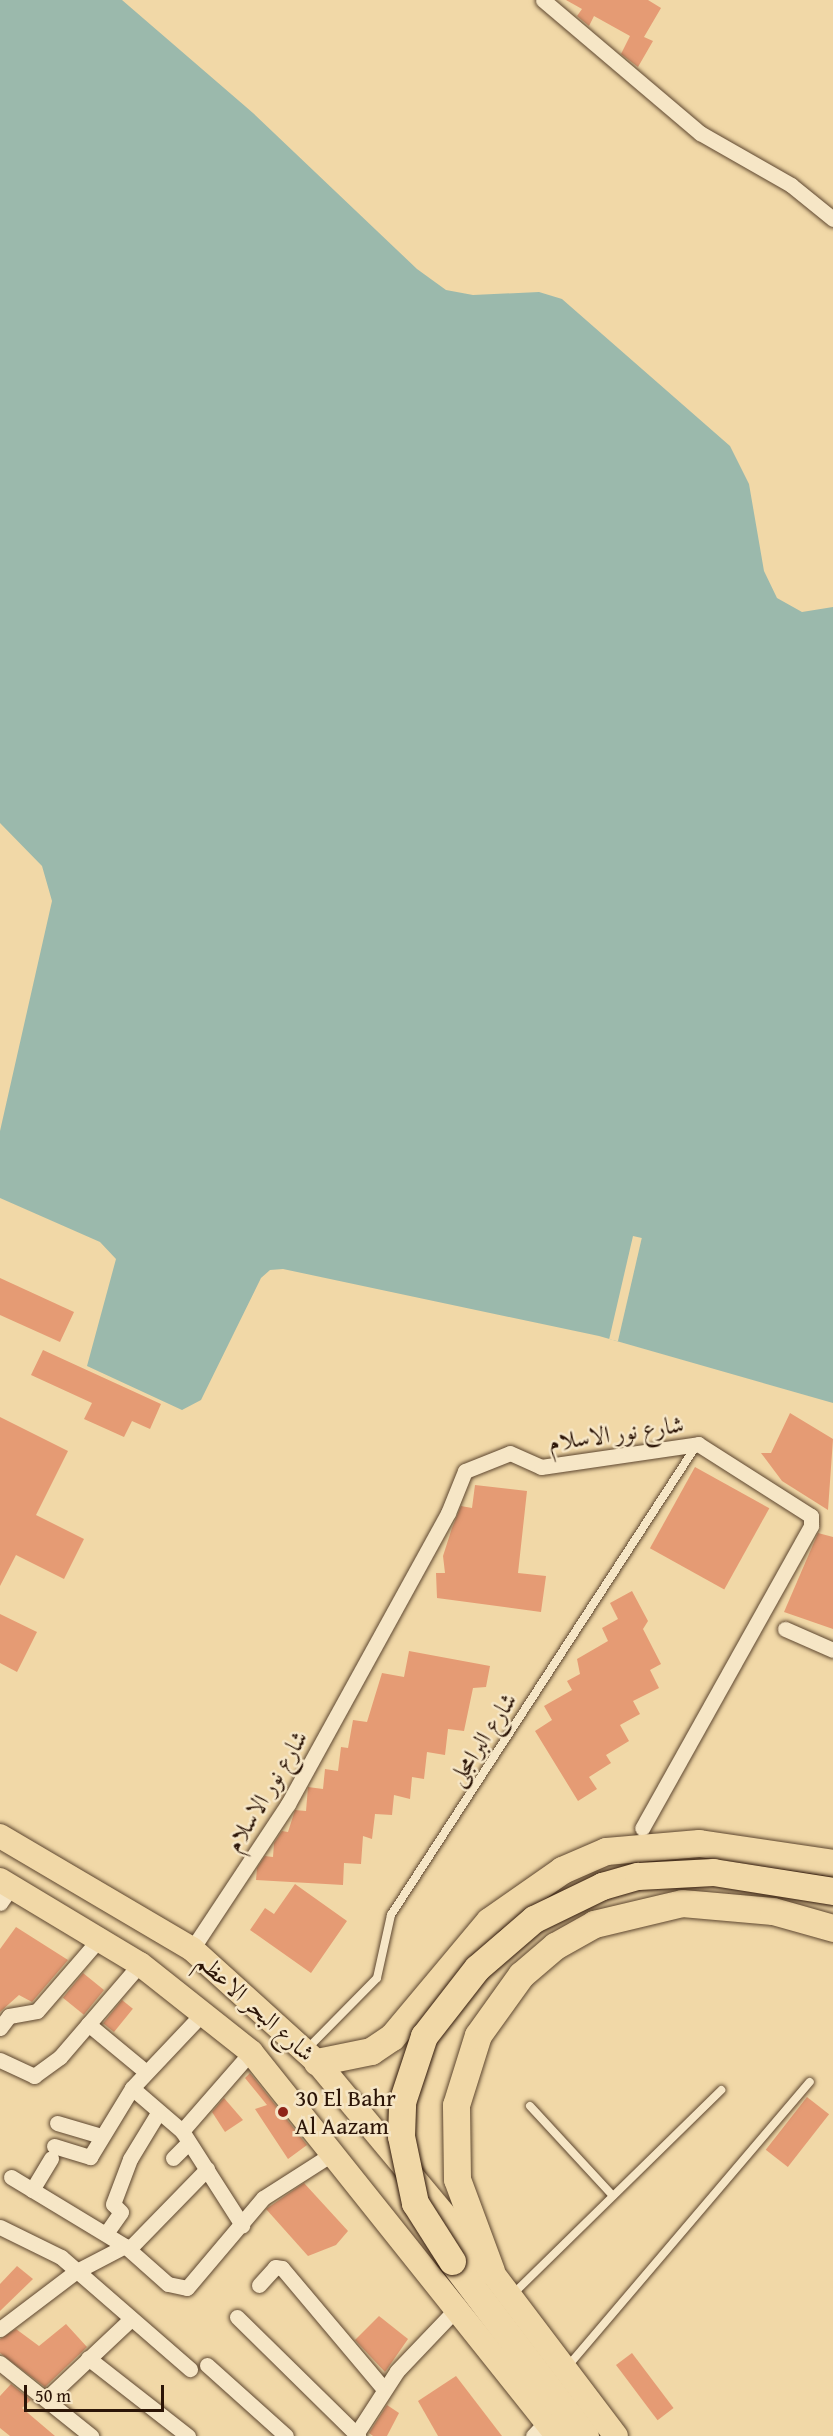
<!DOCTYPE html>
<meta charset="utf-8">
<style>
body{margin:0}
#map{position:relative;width:833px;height:2436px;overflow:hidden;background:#f1d8a7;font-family:"Gentium Book Plus",Amiri,serif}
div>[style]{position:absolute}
.water>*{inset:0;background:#9bb9ac}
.pier>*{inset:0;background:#f1d8a7;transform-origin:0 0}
.building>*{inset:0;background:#e59b74;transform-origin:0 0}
.roads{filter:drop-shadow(0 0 2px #5d462f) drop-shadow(0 0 2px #5d462f)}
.lane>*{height:8px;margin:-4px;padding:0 4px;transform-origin:4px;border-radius:4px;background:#f6e6c6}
.street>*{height:15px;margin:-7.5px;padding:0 7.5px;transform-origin:7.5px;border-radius:7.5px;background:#f6e6c6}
.primary>*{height:24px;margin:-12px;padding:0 12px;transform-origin:12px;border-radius:12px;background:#f1d8a7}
.highway>*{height:27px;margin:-13.5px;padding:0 13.5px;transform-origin:13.5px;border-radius:13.5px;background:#f1d8a7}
.bridges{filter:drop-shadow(0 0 2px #2c1507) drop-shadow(0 0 2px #2c1507)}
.highway-bridge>*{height:27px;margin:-13.5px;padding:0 13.5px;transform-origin:13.5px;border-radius:13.5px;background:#f1d8a7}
.dots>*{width:16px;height:16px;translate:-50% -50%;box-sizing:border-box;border:3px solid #f6e6c6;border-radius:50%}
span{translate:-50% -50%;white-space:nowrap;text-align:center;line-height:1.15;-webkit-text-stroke:5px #f6e6c6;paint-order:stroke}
.street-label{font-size:24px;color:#2c1507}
.poi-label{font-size:24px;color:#2c1507}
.left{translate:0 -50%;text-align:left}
.scale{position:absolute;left:24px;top:2385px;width:140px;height:27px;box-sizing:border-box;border:3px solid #2c1507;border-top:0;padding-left:8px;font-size:18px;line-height:21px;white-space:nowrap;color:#2c1507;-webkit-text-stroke:4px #f6e6c6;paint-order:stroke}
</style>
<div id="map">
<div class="water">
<div style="clip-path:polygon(0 0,122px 0,253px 113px,417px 269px,446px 290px,473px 295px,539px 292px,562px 299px,730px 446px,749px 484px,764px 571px,777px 598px,802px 612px,833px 607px,833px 1403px,599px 1336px,283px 1269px,270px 1270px,261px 1278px,201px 1400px,182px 1410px,87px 1366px,116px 1259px,100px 1242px,0 1198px,0 1131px,52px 901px,42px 866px,0 823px)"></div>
</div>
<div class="pier">
<div style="left:633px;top:1236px;width:9px;height:106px;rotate:13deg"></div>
</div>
<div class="building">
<div style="clip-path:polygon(566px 0,648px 0,661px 8px,644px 37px,653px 41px,638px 67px,621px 54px,630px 36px,594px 16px,589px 26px,577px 16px,582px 9px)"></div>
<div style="clip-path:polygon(0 1278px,74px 1312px,60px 1342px,0 1315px)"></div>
<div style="clip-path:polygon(43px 1350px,161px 1404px,150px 1429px,132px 1421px,124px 1437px,84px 1419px,92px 1403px,31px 1375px)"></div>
<div style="clip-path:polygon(790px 1413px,833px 1439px,828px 1510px,782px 1481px,761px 1453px,771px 1453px)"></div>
<div style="clip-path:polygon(0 1417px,68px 1451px,36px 1515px,84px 1539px,64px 1579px,16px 1555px,0 1586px)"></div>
<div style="left:695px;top:1467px;width:85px;height:93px;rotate:29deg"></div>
<div style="clip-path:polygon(475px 1485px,527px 1491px,518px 1573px,546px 1576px,541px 1612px,437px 1598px,436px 1573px,445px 1573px,443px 1556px,452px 1528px,461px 1506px,472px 1508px)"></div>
<div style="clip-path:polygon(818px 1533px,833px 1537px,833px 1629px,784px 1612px)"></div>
<div style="clip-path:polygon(632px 1591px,648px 1621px,643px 1629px,661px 1664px,650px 1670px,659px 1688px,633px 1701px,640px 1714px,620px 1725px,629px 1741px,606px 1755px,611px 1763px,589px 1777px,597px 1789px,578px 1801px,535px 1731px,552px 1720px,544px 1706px,572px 1690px,567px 1681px,580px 1674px,577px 1659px,608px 1641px,602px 1628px,618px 1619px,610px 1603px)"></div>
<div style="clip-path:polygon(0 1614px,37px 1632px,17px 1672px,0 1663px)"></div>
<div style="clip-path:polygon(409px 1651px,490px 1666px,486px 1687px,473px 1688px,464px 1731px,448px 1729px,445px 1755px,427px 1752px,424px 1779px,412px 1777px,410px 1799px,394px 1795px,392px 1815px,375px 1814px,372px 1839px,363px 1836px,361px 1864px,344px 1863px,343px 1885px,256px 1880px,257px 1868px,265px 1856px,273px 1857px,274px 1843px,282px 1831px,288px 1832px,295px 1810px,306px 1811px,308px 1787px,323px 1789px,325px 1769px,338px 1771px,341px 1747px,348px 1748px,353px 1720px,367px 1722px,382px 1673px,404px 1677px)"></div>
<div style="clip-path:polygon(295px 1884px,347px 1921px,311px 1973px,250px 1930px,265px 1908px,274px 1914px)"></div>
<div style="clip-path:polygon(16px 1927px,68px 1960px,32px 2002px,19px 1995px,0 2012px,0 1949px)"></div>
<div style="left:83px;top:1973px;width:27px;height:32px;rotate:39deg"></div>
<div style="left:122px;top:2000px;width:14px;height:30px;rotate:39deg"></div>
<div style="clip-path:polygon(250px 2073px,307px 2145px,288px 2159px,255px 2109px,267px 2105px,245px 2078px)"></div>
<div style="left:807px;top:2097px;width:28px;height:67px;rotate:38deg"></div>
<div style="clip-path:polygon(224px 2098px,243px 2120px,225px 2132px,212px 2112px)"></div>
<div style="clip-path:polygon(304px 2183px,348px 2231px,336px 2245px,308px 2256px,266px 2209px)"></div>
<div style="clip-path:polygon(17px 2266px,33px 2279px,0 2311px,0 2284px)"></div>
<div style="clip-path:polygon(379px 2316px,408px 2339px,385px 2372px,355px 2340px)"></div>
<div style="clip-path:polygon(66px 2324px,87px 2347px,45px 2387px,0 2353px,0 2339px,16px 2329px,39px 2346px)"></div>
<div style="left:632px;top:2353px;width:69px;height:20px;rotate:53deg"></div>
<div style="clip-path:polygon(456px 2376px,502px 2436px,438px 2436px,418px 2401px)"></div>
<div style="clip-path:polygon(11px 2384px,31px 2400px,22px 2408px,55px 2436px,10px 2436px,0 2428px,0 2396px)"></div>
<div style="clip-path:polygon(387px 2405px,399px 2413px,387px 2436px,373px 2436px,369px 2433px)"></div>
</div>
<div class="roads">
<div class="lane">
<div style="left:306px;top:2050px;width:101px;rotate:-45.4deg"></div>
<div style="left:377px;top:1978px;width:65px;rotate:-77.5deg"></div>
<div style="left:391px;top:1915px;width:559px;rotate:-56.96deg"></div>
<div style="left:530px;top:2106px;width:122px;rotate:47.3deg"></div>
<div style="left:512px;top:2295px;width:293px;rotate:-44.4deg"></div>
<div style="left:568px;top:2366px;width:373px;rotate:-49.6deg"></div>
</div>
<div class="street">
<div style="left:543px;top:0;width:206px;rotate:40.3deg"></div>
<div style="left:700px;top:133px;width:105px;rotate:29.7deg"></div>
<div style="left:791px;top:185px;width:54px;rotate:39deg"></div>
<div style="left:785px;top:1629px;width:52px;rotate:23.6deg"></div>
<div style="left:0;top:1903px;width:21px;rotate:-55deg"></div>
<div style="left:192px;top:1949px;width:174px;rotate:-56.5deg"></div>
<div style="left:288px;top:1804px;width:332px;rotate:-61.2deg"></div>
<div style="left:448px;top:1513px;width:45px;rotate:-68deg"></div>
<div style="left:465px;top:1471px;width:48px;rotate:-21.8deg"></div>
<div style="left:510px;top:1453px;width:34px;rotate:24deg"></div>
<div style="left:541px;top:1467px;width:159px;rotate:-8.3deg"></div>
<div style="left:698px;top:1444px;width:134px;rotate:32.5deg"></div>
<div style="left:811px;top:1516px;width:10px;rotate:90deg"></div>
<div style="left:811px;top:1526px;width:346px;rotate:119.2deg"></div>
<div style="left:88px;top:2024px;width:75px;rotate:39.6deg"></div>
<div style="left:0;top:2028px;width:15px;rotate:-53deg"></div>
<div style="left:9px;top:2016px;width:28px;rotate:-10deg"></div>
<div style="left:37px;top:2011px;width:96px;rotate:-49.2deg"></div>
<div style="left:0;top:2060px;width:38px;rotate:25deg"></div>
<div style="left:34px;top:2076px;width:32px;rotate:-36deg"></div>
<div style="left:60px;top:2057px;width:123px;rotate:-49.3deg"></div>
<div style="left:132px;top:2088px;width:66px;rotate:40.7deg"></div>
<div style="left:182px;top:2131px;width:112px;rotate:57.4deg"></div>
<div style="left:57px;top:2123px;width:46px;rotate:16.5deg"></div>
<div style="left:182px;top:2131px;width:105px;rotate:-48.9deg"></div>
<div style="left:54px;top:2146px;width:38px;rotate:17deg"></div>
<div style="left:90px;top:2157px;width:81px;rotate:-58.7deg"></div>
<div style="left:132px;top:2088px;width:103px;rotate:-46.6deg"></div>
<div style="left:173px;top:2158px;width:20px;rotate:-45deg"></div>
<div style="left:11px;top:2177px;width:133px;rotate:31.2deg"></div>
<div style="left:32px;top:2190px;width:37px;rotate:-59deg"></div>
<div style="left:0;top:2227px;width:68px;rotate:26.2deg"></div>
<div style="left:61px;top:2257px;width:171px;rotate:41deg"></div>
<div style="left:107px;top:2232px;width:24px;rotate:-55deg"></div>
<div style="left:121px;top:2212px;width:11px;rotate:-135deg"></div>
<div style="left:113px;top:2204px;width:48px;rotate:-69.3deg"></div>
<div style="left:130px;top:2159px;width:54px;rotate:-58.7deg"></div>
<div style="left:129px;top:2249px;width:112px;rotate:-45.7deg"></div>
<div style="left:259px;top:2285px;width:24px;rotate:-48deg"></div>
<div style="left:275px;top:2267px;width:7px;rotate:8deg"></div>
<div style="left:282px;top:2268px;width:158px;rotate:49.9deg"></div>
<div style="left:237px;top:2317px;width:170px;rotate:44.5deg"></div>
<div style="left:0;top:2329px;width:94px;rotate:-37.2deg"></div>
<div style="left:75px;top:2272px;width:56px;rotate:-27.5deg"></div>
<div style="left:125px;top:2246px;width:57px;rotate:41.5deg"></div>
<div style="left:168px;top:2284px;width:19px;rotate:12deg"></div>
<div style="left:187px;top:2288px;width:118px;rotate:-49.8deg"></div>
<div style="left:263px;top:2198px;width:85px;rotate:-32.6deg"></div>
<div style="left:88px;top:2358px;width:127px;rotate:38deg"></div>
<div style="left:0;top:2363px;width:117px;rotate:38.7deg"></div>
<div style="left:207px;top:2365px;width:106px;rotate:41.9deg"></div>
<div style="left:46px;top:2399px;width:117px;rotate:-43.3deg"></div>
<div style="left:355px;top:2436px;width:77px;rotate:-57.1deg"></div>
<div style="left:397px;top:2371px;width:90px;rotate:-46.4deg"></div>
<div style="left:533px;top:2436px;width:21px;rotate:-47deg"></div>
</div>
<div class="primary">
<div style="left:0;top:1836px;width:223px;rotate:30.5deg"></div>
<div style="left:192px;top:1949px;width:169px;rotate:42.1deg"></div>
<div style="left:317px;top:2062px;width:272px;rotate:50.2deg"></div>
<div style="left:491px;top:2271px;width:207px;rotate:52.9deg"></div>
<div style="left:0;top:1880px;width:163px;rotate:31deg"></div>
<div style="left:140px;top:1964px;width:142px;rotate:38.4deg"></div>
<div style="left:251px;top:2052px;width:491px;rotate:51.4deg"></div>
</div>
<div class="highway">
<div style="left:317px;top:2062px;width:55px;rotate:-11.5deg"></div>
<div style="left:371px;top:2051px;width:25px;rotate:-34deg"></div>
<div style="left:392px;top:2037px;width:151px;rotate:-50.1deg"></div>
<div style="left:489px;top:1921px;width:89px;rotate:-34.9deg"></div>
<div style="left:562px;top:1870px;width:48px;rotate:-23.4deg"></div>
<div style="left:606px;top:1851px;width:93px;rotate:-4.9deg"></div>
<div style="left:699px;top:1843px;width:135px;rotate:8.5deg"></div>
<div style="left:452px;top:2261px;width:220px;rotate:52.8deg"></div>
<div style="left:491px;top:2271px;width:98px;rotate:-110.3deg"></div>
<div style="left:457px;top:2179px;width:74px;rotate:-90.8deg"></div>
<div style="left:456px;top:2105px;width:73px;rotate:-72.6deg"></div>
<div style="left:478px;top:2035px;width:74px;rotate:-54.4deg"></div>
<div style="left:521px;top:1975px;width:45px;rotate:-40.5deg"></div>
<div style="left:555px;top:1946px;width:45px;rotate:-29.4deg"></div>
<div style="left:594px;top:1924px;width:90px;rotate:-13.4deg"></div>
<div style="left:682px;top:1903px;width:91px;rotate:5deg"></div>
<div style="left:773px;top:1911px;width:62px;rotate:15.8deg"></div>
</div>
</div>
<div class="bridges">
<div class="highway-bridge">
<div style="left:452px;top:2261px;width:69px;rotate:-122.5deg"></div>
<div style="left:415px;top:2203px;width:68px;rotate:-101.8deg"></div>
<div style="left:401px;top:2136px;width:34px;rotate:-88deg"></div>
<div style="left:402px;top:2102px;width:70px;rotate:-71.6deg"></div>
<div style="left:424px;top:2036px;width:86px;rotate:-52.1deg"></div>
<div style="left:477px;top:1968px;width:75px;rotate:-40.7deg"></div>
<div style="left:534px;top:1919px;width:76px;rotate:-25.9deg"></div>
<div style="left:602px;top:1886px;width:37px;rotate:-16deg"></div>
<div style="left:638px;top:1876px;width:75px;rotate:-3.1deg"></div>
<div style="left:713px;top:1872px;width:121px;rotate:9deg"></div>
</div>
</div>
<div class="dots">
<div style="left:283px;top:2112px;background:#8f2418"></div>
</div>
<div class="street-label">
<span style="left:616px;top:1433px;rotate:-8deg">شارع نور الاسلام</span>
<span style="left:482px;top:1739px;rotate:-57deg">شارع البرامجلى</span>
<span style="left:266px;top:1791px;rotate:-59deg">شارع نور الاسلام</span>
<span style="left:256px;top:2007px;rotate:42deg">شارع البحر الاعظم</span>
</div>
<div class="poi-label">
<span class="left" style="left:295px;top:2112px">30 El Bahr<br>Al Aazam</span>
</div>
<div class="scale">50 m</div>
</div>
